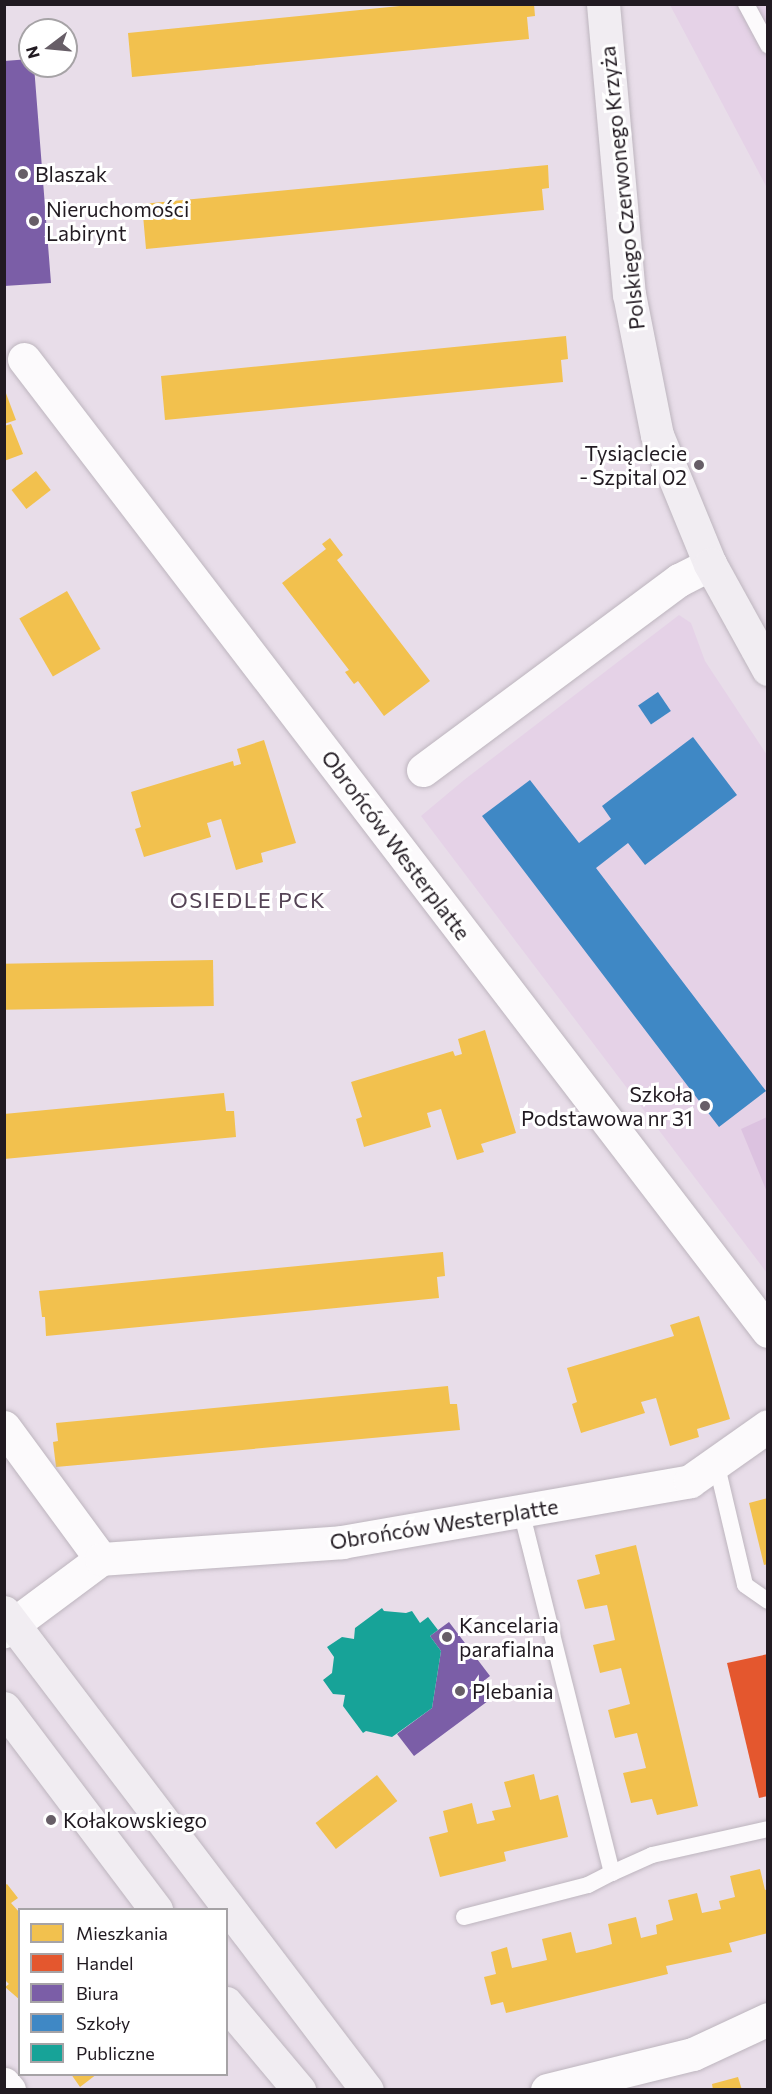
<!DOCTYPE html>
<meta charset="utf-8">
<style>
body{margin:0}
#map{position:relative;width:772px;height:2094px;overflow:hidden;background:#e8dde9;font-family:Commissioner,sans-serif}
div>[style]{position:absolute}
.built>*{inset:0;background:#e5d2e7}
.green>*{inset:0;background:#dcc2e0}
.homes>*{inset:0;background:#f2c14e;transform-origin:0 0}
.shops>*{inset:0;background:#e4572e}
.offices>*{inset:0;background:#7b5ea7}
.schools>*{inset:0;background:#3f88c5;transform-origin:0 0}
.public>*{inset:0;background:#17a398}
.roads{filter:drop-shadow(0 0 2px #bdb5be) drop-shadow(0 0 2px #bdb5be)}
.lane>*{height:16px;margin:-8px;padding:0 8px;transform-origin:8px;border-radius:8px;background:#fcfafc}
.street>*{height:33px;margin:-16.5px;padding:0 16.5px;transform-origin:16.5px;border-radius:16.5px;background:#fcfafc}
.secondary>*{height:33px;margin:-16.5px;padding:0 16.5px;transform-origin:16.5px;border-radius:16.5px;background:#f1edf2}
.dots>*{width:16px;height:16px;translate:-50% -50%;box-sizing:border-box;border:3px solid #fff;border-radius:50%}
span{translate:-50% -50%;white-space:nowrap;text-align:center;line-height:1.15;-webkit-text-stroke:6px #fff;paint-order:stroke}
.poi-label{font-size:21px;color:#211a21}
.left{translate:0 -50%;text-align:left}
.right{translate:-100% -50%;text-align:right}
.street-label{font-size:21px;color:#211a21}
.neighbourhood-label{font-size:22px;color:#554456;letter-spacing:1.5px}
.frame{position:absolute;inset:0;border:6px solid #211a21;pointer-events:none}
.legend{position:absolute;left:18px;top:1908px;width:210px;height:168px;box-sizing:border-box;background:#fff;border:2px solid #a6a3a6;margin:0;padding:8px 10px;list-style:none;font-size:18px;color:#211a21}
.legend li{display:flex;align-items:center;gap:12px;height:30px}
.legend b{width:30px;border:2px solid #a6a3a6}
.north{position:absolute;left:18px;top:18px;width:60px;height:60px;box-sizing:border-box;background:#fff;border:2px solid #a6a3a6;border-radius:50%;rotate:254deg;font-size:16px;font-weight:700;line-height:24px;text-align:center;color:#211a21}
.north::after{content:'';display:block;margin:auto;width:21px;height:27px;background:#675e67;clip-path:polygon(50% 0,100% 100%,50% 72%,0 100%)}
</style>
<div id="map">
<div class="built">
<div style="clip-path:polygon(670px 5px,767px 5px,767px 188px)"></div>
<div style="clip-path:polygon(679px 615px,691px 623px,705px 661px,767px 755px,767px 1273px,421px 816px,464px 780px)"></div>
</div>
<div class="green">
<div style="clip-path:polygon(767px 1117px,767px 1192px,741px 1129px)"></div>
</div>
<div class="homes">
<div style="clip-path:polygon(420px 4px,534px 4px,535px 16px,527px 17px,529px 39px,132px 77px,128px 33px)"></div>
<div style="clip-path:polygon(548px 165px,549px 188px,542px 189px,544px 210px,146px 249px,142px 204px)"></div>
<div style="clip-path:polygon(566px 336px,568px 359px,561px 360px,563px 382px,165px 420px,161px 376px)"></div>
<div style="clip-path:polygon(4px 388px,16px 420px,4px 424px)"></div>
<div style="clip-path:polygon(11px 424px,23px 454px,4px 461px,4px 426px)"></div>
<div style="left:36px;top:471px;width:24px;height:31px;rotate:52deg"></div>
<div style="clip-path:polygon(330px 538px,343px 555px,337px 560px,430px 681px,384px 716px,358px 681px,354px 684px,345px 672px,349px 670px,282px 583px,326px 549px,322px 544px)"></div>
<div style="left:67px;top:591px;width:67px;height:55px;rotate:60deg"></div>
<div style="clip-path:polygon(264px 740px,296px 843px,261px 853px,263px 862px,236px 870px,221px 819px,207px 823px,211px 837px,144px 857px,135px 829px,141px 827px,131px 792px,233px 761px,234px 766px,241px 764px,237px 749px)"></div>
<div style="left:213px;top:960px;width:46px;height:210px;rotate:89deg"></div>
<div style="clip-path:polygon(485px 1030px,516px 1133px,481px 1144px,484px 1152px,457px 1160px,441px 1109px,427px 1113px,431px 1127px,364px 1147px,356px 1119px,362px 1117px,351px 1082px,453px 1051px,455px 1056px,462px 1054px,458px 1039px)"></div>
<div style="clip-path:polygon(224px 1093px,226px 1111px,234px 1111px,236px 1137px,4px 1159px,4px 1114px)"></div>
<div style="clip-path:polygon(443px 1252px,445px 1276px,437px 1277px,439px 1298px,46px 1336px,45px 1317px,42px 1317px,39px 1291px)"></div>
<div style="clip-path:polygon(699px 1316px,730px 1419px,697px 1429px,699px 1437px,670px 1446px,656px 1398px,641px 1402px,645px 1413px,581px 1433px,572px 1404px,577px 1402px,567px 1368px,674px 1336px,670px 1325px)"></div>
<div style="clip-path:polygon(448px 1386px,450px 1404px,457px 1404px,460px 1430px,56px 1467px,53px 1442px,58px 1441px,56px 1423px)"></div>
<div style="clip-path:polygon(768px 1498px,768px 1564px,764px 1565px,749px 1503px)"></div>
<div style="clip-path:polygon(636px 1545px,698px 1806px,657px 1815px,652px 1799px,631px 1803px,623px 1773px,646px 1768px,637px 1733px,615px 1738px,608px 1710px,630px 1704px,621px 1668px,600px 1673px,593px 1645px,615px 1640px,607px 1605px,585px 1609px,577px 1580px,600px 1574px,595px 1555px)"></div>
<div style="clip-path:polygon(534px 1774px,540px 1800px,558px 1795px,568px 1837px,504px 1852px,506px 1861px,440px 1877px,429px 1837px,448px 1832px,443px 1811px,472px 1803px,477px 1824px,495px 1820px,492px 1811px,511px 1807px,504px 1782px)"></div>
<div style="left:377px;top:1775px;width:33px;height:78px;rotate:52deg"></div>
<div style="clip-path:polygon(760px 1869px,765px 1890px,768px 1889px,768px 1933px,729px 1943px,732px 1952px,666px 1966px,668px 1974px,506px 2013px,503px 2002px,491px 2005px,484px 1977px,496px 1974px,491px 1952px,507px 1947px,512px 1968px,530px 1964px,547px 1960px,542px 1939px,571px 1932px,576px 1953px,594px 1949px,612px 1944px,608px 1924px,636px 1917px,641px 1938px,657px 1934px,656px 1925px,673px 1920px,668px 1900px,697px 1893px,702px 1913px,721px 1909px,719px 1901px,735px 1897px,730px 1876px)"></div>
<div style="clip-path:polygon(7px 1884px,18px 1898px,11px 1903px,20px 1913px,20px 2000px,5px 1987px,9px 1984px,4px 1979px,4px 1886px)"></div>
<div style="clip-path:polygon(71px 2074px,97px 2074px,80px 2087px)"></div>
<div style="clip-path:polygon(738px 2077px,742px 2090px,713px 2090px,712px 2084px)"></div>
</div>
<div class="shops">
<div style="clip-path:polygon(768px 1654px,768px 1796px,759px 1798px,727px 1663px)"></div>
</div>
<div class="offices">
<div style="clip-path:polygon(30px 59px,30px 66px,34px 66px,51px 283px,4px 286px,4px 61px)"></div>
<div style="clip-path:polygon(449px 1622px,490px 1676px,481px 1683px,492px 1698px,414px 1756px,397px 1734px,432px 1708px,441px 1651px,430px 1636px)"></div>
</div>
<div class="schools">
<div style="left:658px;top:692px;width:23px;height:24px;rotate:56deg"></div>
<div style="clip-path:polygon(693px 737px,737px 795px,645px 865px,628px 843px,596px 868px,766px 1091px,719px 1127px,482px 816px,530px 780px,579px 843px,611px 819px,602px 806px)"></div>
</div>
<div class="public">
<div style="clip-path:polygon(382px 1608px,384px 1611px,406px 1613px,412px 1611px,420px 1623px,428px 1617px,438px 1630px,430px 1636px,441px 1651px,432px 1708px,392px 1737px,366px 1731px,363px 1733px,343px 1706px,345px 1695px,333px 1694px,323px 1680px,332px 1673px,334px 1657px,327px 1647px,342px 1637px,354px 1639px,355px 1628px)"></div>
</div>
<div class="roads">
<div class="lane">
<div style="left:746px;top:4px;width:47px;rotate:61.8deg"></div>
<div style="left:716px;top:1462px;width:126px;rotate:76.7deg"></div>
<div style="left:745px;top:1585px;width:28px;rotate:35deg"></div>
<div style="left:612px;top:1873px;width:44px;rotate:-24.2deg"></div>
<div style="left:652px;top:1855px;width:119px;rotate:-12.6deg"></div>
<div style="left:464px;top:1917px;width:128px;rotate:-14.5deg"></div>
<div style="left:588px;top:1885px;width:27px;rotate:-27deg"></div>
<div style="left:612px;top:1873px;width:373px;rotate:-104.1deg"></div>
</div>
<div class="street">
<div style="left:24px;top:359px;width:1224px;rotate:52.57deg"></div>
<div style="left:423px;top:770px;width:319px;rotate:-36.6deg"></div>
<div style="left:679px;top:580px;width:35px;rotate:-27deg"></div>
<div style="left:4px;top:1427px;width:164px;rotate:53.7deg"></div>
<div style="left:101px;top:1559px;width:121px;rotate:143.4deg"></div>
<div style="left:101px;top:1559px;width:242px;rotate:-4deg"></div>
<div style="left:342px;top:1542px;width:353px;rotate:-9.9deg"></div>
<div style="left:690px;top:1481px;width:95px;rotate:-35.2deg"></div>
<div style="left:4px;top:2084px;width:8px;rotate:50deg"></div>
<div style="left:547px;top:2090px;width:150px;rotate:-13.9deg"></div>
<div style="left:693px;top:2054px;width:83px;rotate:-25deg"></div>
</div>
<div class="secondary">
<div style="left:603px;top:4px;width:291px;rotate:84.9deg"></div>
<div style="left:629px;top:294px;width:144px;rotate:78.8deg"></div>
<div style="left:657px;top:435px;width:139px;rotate:67.7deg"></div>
<div style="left:710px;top:564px;width:120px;rotate:61.1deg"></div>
<div style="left:4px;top:1612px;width:600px;rotate:52.79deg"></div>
<div style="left:4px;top:1708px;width:253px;rotate:53deg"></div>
<div style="left:226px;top:2003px;width:114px;rotate:50deg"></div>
</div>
</div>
<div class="dots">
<div style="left:23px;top:174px;background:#675e67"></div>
<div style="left:34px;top:221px;background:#675e67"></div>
<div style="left:699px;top:465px;background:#675e67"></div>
<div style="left:705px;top:1106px;background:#675e67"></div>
<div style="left:447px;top:1637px;background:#675e67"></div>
<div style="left:460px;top:1691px;background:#675e67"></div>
<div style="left:51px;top:1820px;background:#675e67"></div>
</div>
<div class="poi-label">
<span class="left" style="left:35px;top:174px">Blaszak</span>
<span class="left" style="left:46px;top:221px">Nieruchomości<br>Labirynt</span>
<span class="right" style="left:687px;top:465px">Tysiąclecie<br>- Szpital 02</span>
<span class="right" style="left:693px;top:1106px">Szkoła<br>Podstawowa nr 31</span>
<span class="left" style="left:459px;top:1637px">Kancelaria<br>parafialna</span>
<span class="left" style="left:472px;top:1691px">Plebania</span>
<span class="left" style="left:63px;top:1820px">Kołakowskiego</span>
</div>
<div class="street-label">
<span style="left:622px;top:188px;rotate:-96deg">Polskiego Czerwonego Krzyża</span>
<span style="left:396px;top:845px;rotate:53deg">Obrońców Westerplatte</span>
<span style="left:444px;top:1524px;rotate:-9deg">Obrońców Westerplatte</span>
</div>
<div class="neighbourhood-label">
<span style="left:248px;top:900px">OSIEDLE PCK</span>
</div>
<div class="frame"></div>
<ul class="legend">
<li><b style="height:16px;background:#f2c14e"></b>Mieszkania</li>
<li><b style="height:16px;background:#e4572e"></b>Handel</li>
<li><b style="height:16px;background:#7b5ea7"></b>Biura</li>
<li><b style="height:16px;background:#3f88c5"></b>Szkoły</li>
<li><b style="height:16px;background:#17a398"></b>Publiczne</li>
</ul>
<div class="north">N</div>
</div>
